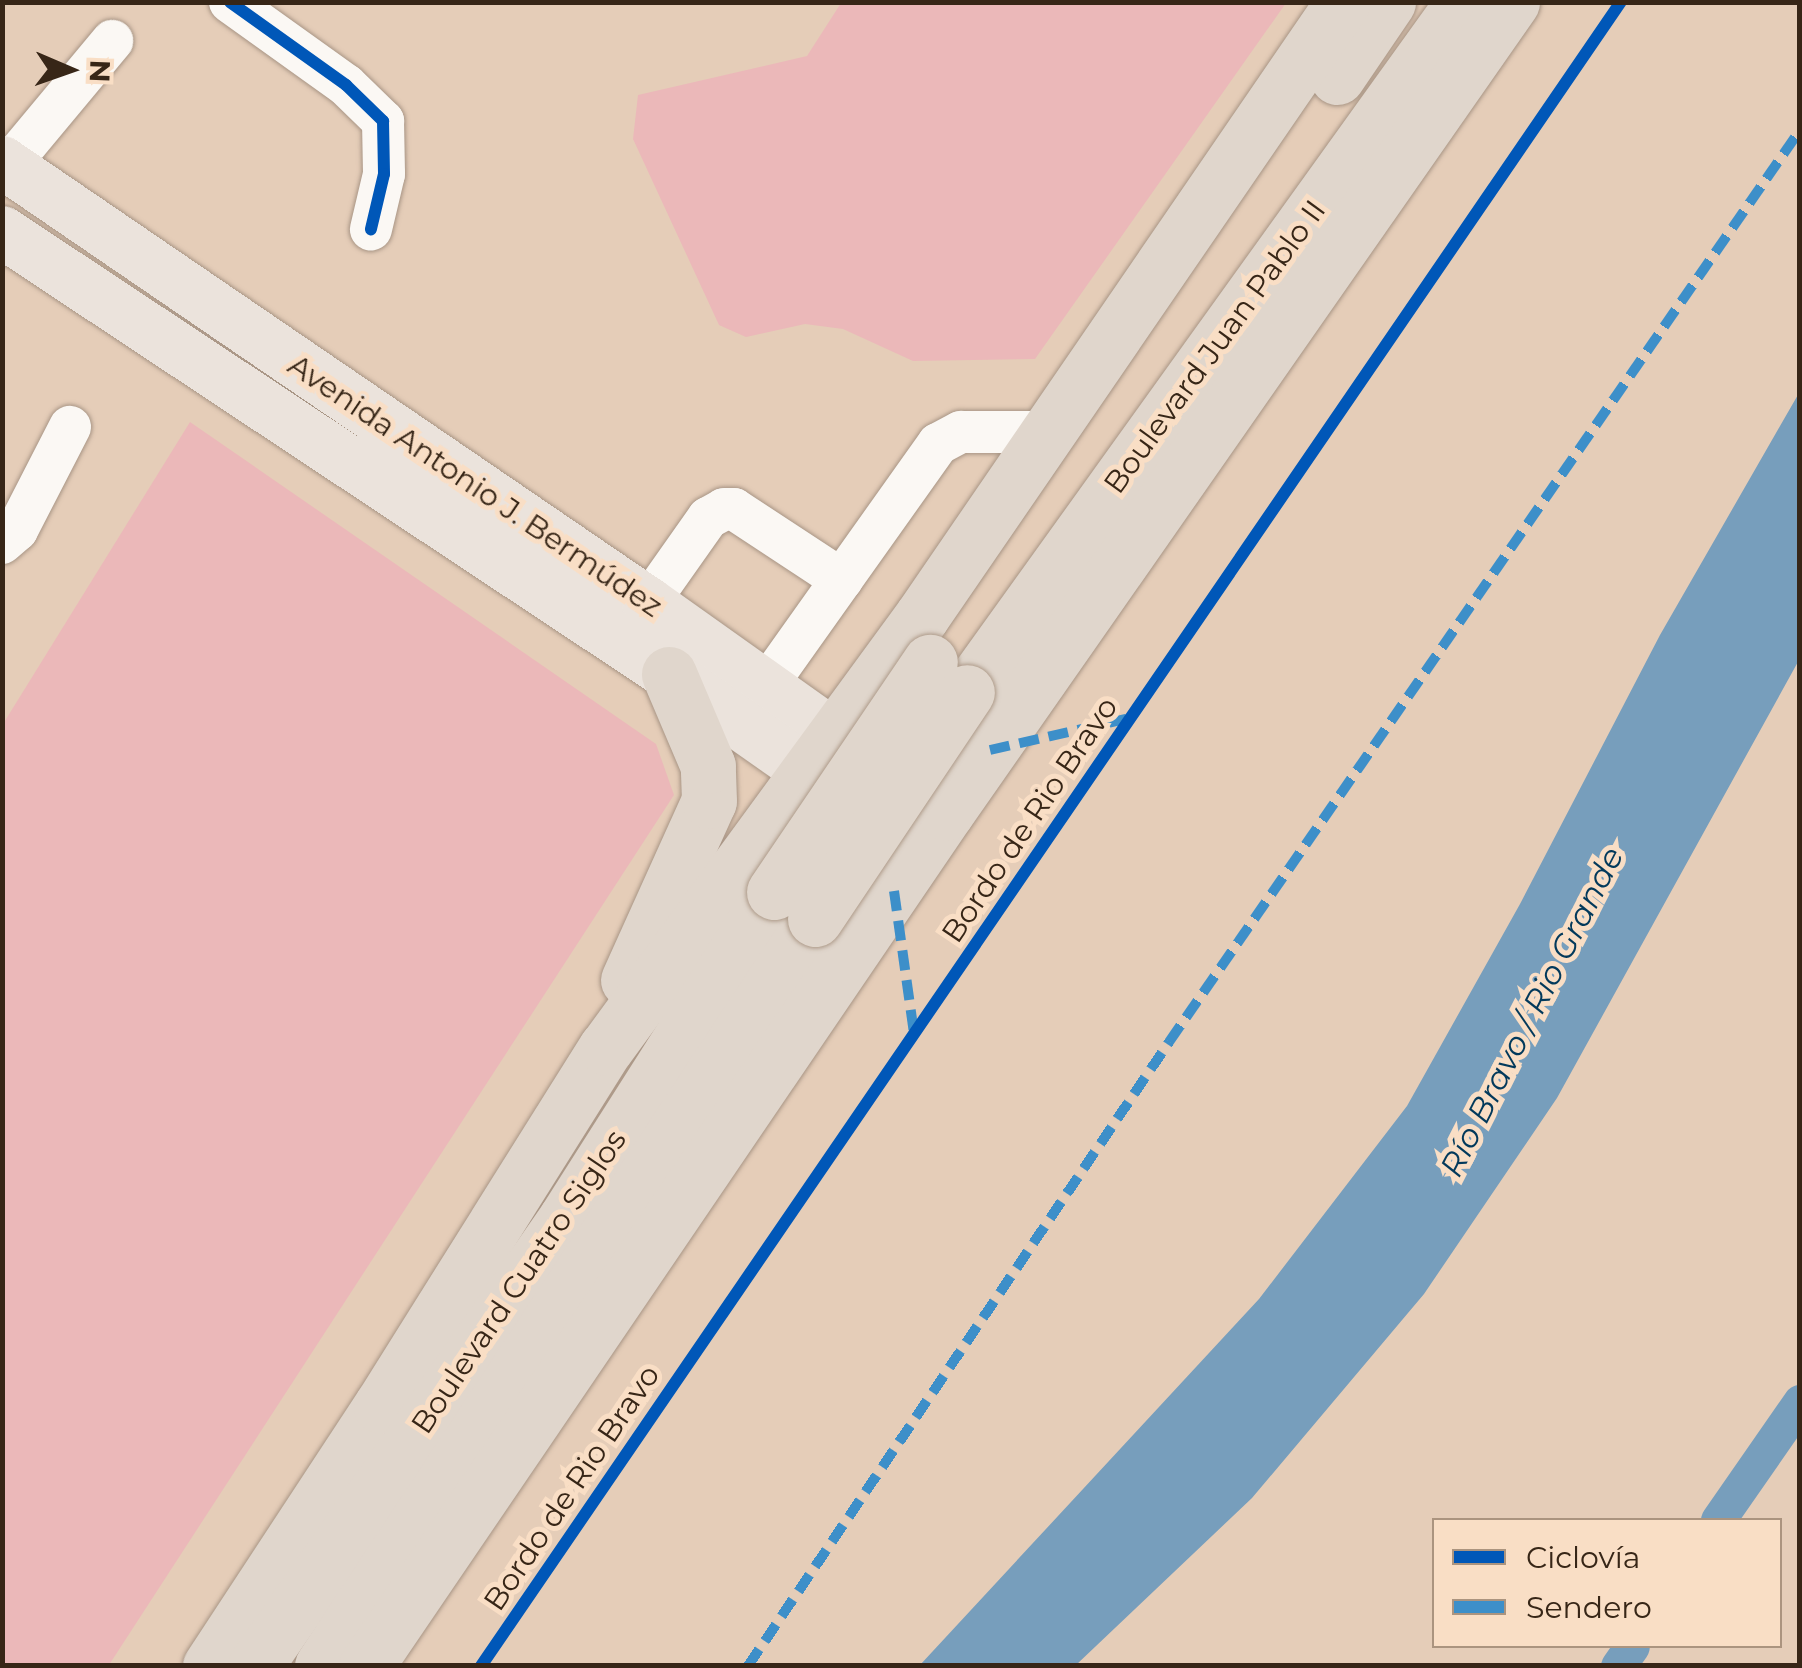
<!DOCTYPE html>
<meta charset="utf-8">
<style>
body{margin:0}
#map{position:relative;width:1802px;height:1668px;overflow:hidden;background:#e5cdb8;font-family:Montserrat,sans-serif}
div>[style]{position:absolute}
.green>*{inset:0;background:#ebb8b9}
.water>*{inset:0;background:#779ebc}
.canal>*{height:35px;margin:-17.5px;padding:0 17.5px;transform-origin:17.5px;border-radius:17.5px;background:#779ebc}
.roads{filter:drop-shadow(0 0 2px #a89585) drop-shadow(0 0 2px #a89585)}
.minor>*{height:42px;margin:-21px;padding:0 21px;transform-origin:21px;border-radius:21px;background:#fbf8f4}
.major>*{height:52px;margin:-26px;padding:0 26px;transform-origin:26px;border-radius:26px;background:#ebe3dc}
.highway>*{height:55px;margin:-27.5px;padding:0 27.5px;transform-origin:27.5px;border-radius:27.5px;background:#e0d6cc}
.bridges{filter:drop-shadow(0 0 2px #ae9b8a) drop-shadow(0 0 2px #ae9b8a)}
.highway-bridge>*{height:55px;margin:-27.5px;padding:0 27.5px;transform-origin:27.5px;border-radius:27.5px;background:#e0d6cc}
.quiet>*{height:10px;margin-top:-5px;transform-origin:0;background:repeating-linear-gradient(90deg,#3d8fc9 0 20px,transparent 0 30px)}
.cycleway>*{height:12px;margin:-6px;padding:0 6px;transform-origin:6px;border-radius:6px;background:#0057b8}
span{translate:-50% -50%;white-space:nowrap;text-align:center;line-height:1.15;-webkit-text-stroke:10px #f9dec5;paint-order:stroke}
.street-label{font-size:30px;color:#372617}
.water-label{font-size:32px;color:#02395b;font-style:italic}
.frame{position:absolute;inset:0;border:5px solid #372617;pointer-events:none}
.legend{position:absolute;left:1432px;top:1518px;width:350px;height:130px;box-sizing:border-box;background:#f9dec5;border:2px solid #ab947f;margin:0;padding:12px 18px;list-style:none;font-size:30px;color:#372617}
.legend li{display:flex;align-items:center;gap:20px;height:50px}
.legend b{width:50px;border:2px solid #ab947f}
.north{position:absolute;left:20px;top:20px;width:100px;height:100px;-webkit-text-stroke:8px #f9dec5;paint-order:stroke;rotate:92deg;font-size:28px;font-weight:700;line-height:40px;text-align:center;color:#372617}
.north::after{content:'';display:block;margin:auto;width:35px;height:45px;background:#372617;clip-path:polygon(50% 0,100% 100%,50% 72%,0 100%)}
</style>
<div id="map">
<div class="green">
<div style="clip-path:polygon(841px 3px,841px 2px,1286px 3px,1035px 359px,913px 361px,843px 329px,805px 324px,746px 337px,719px 325px,633px 139px,638px 95px,807px 56px)"></div>
<div style="clip-path:polygon(190px 422px,656px 744px,674px 795px,109px 1665px,3px 1665px,3px 724px)"></div>
</div>
<div class="water">
<div style="clip-path:polygon(1799px 393px,1799px 660px,1557px 1098px,1424px 1294px,1252px 1498px,1076px 1665px,920px 1665px,1259px 1299px,1407px 1106px,1520px 904px,1660px 635px)"></div>
</div>
<div class="canal">
<div style="left:1718px;top:1520px;width:144px;rotate:-55.2deg"></div>
<div style="left:1618px;top:1666px;width:24px;rotate:-55deg"></div>
</div>
<div class="roads">
<div class="minor">
<div style="left:230px;top:2px;width:143px;rotate:35.6deg"></div>
<div style="left:346px;top:85px;width:52px;rotate:44.2deg"></div>
<div style="left:383px;top:121px;width:53px;rotate:88.9deg"></div>
<div style="left:384px;top:174px;width:57px;rotate:103.3deg"></div>
<div style="left:8px;top:166px;width:163px;rotate:-50.2deg"></div>
<div style="left:2px;top:543px;width:20px;rotate:-41deg"></div>
<div style="left:17px;top:530px;width:116px;rotate:-62.8deg"></div>
<div style="left:648px;top:603px;width:104px;rotate:-54.8deg"></div>
<div style="left:708px;top:518px;width:18px;rotate:-29deg"></div>
<div style="left:724px;top:509px;width:10px"></div>
<div style="left:734px;top:509px;width:129px;rotate:33.3deg"></div>
<div style="left:766px;top:686px;width:297px;rotate:-54.6deg"></div>
<div style="left:938px;top:444px;width:26px;rotate:-28deg"></div>
<div style="left:961px;top:432px;width:86px"></div>
</div>
<div class="major">
<div style="left:2px;top:162px;width:782px;rotate:34.32deg"></div>
<div style="left:648px;top:603px;width:272px;rotate:35.4deg"></div>
<div style="left:2px;top:232px;width:800px;rotate:33.53deg"></div>
<div style="left:669px;top:674px;width:214px;rotate:35.1deg"></div>
</div>
<div class="highway">
<div style="left:1337px;top:77px;width:91px;rotate:-55.8deg"></div>
<div style="left:967px;top:692px;width:850px;rotate:-54.29deg"></div>
<div style="left:628px;top:980px;width:196px;rotate:-65.7deg"></div>
<div style="left:709px;top:801px;width:35px;rotate:-92deg"></div>
<div style="left:708px;top:766px;width:100px;rotate:-113deg"></div>
<div style="left:210px;top:1666px;width:311px;rotate:-56.7deg"></div>
<div style="left:381px;top:1406px;width:423px;rotate:-57.9deg"></div>
<div style="left:606px;top:1048px;width:535px;rotate:-53.82deg"></div>
<div style="left:922px;top:616px;width:744px;rotate:-55.56deg"></div>
<div style="left:255px;top:1666px;width:545px;rotate:-55.23deg"></div>
<div style="left:566px;top:1218px;width:387px;rotate:-57.5deg"></div>
<div style="left:322px;top:1666px;width:895px;rotate:-56.58deg"></div>
<div style="left:366px;top:1666px;width:1032px;rotate:-55.79deg"></div>
<div style="left:946px;top:813px;width:989px;rotate:-55.09deg"></div>
</div>
</div>
<div class="bridges">
<div class="highway-bridge">
<div style="left:774px;top:892px;width:278px;rotate:-55.9deg"></div>
<div style="left:815px;top:919px;width:273px;rotate:-56.2deg"></div>
</div>
</div>
<div class="quiet">
<div style="left:990px;top:750px;width:144px;rotate:-12.9deg"></div>
<div style="left:894px;top:891px;width:144px;rotate:82deg"></div>
<div style="left:748px;top:1666px;width:753px;rotate:-55.99deg"></div>
<div style="left:1169px;top:1042px;width:1109px;rotate:-55.32deg"></div>
</div>
<div class="cycleway">
<div style="left:230px;top:2px;width:143px;rotate:35.6deg"></div>
<div style="left:346px;top:85px;width:52px;rotate:44.2deg"></div>
<div style="left:383px;top:121px;width:53px;rotate:88.9deg"></div>
<div style="left:384px;top:174px;width:57px;rotate:103.3deg"></div>
<div style="left:481px;top:1666px;width:2017px;rotate:-55.59deg"></div>
</div>
<div class="street-label">
<span style="left:1215px;top:347px;rotate:-54deg">Boulevard Juan Pablo II</span>
<span style="left:475px;top:486px;rotate:34deg">Avenida Antonio J. Bermúdez</span>
<span style="left:1030px;top:820px;rotate:-56deg">Bordo de Rio Bravo</span>
<span style="left:519px;top:1282px;rotate:-56deg">Boulevard Cuatro Siglos</span>
<span style="left:572px;top:1488px;rotate:-56deg">Bordo de Rio Bravo</span>
</div>
<div class="water-label">
<span style="left:1532px;top:1012px;rotate:-63deg">Río Bravo / Rio Grande</span>
</div>
<div class="frame"></div>
<ul class="legend">
<li><b style="height:12px;background:#0057b8"></b>Ciclovía</li>
<li><b style="height:12px;background:#3d8fc9"></b>Sendero</li>
</ul>
<div class="north">N</div>
</div>
